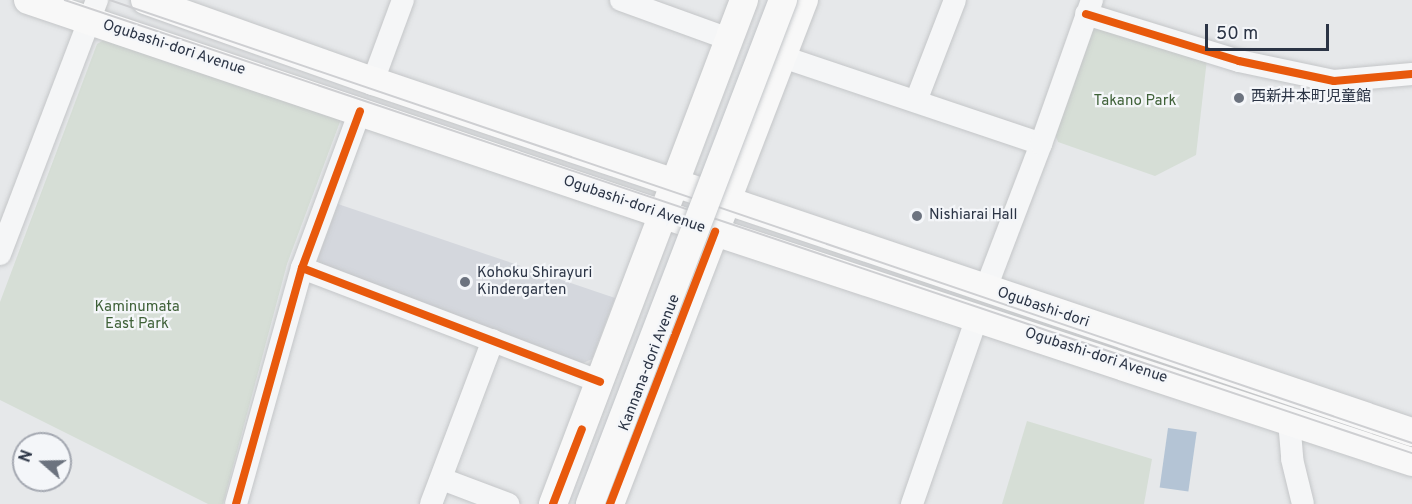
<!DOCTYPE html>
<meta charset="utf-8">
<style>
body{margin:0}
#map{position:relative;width:1412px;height:504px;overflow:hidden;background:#e6e8ea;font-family:Overpass,"Noto Sans JP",sans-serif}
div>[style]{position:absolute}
.built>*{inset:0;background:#d4d7dd}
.green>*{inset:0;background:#d6ded6}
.water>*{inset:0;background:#b4c4d5;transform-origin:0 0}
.roads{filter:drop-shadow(0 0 2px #c4c6c8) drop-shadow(0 0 2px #c4c6c8)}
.minor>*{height:22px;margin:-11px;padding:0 11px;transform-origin:11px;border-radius:11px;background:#f5f6f7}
.major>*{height:28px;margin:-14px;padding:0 14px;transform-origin:14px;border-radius:14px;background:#f8f8f8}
.tram>*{height:1.5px;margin:-0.75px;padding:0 0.75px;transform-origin:0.75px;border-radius:0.75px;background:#cecfd2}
.bridges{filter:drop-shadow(0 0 2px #c2c5c8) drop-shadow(0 0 2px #c2c5c8)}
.major-bridge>*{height:28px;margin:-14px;padding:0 14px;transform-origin:14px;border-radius:14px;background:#f8f8f8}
.cycleway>*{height:8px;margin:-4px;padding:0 4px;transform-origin:4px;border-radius:4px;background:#e8590c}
.dots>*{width:16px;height:16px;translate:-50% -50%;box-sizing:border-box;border:3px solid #f4f6f9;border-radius:50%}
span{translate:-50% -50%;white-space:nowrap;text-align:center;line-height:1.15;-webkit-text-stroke:4.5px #f4f6f9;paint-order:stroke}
.street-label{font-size:15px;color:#2b3445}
.poi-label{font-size:15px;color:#2b3445}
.left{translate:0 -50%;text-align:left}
.park-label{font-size:15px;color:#3f6138}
.north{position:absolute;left:12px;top:432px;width:60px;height:60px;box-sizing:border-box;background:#f4f6f9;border:2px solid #a4a8b1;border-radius:50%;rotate:290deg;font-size:16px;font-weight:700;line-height:24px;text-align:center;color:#2b3445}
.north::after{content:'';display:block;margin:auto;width:21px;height:27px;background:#6c737f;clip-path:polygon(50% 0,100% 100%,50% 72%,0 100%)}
.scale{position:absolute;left:1205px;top:24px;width:124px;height:27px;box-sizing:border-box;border:3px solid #2b3445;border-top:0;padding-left:8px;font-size:18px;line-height:21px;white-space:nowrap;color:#2b3445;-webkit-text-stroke:4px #f4f6f9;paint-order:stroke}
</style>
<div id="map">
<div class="built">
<div style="clip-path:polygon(338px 204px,615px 298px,592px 359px,581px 364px,320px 267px,318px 258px)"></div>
</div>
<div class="green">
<div style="clip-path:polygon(1098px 25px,1207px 59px,1196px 155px,1155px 176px,1058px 142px,1055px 134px,1091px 28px)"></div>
<div style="clip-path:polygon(107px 38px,341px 119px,287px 264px,223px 504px,208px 504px,0 400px,0 302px,97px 44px)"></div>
<div style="clip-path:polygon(1027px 421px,1152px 459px,1144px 504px,1002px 504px)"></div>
</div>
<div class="water">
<div style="left:1168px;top:428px;width:29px;height:60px;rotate:8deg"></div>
</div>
<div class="roads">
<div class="minor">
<div style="left:621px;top:0;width:115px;rotate:19.9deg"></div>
<div style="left:1086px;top:14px;width:160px;rotate:17.1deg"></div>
<div style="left:1239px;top:61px;width:97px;rotate:11.9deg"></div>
<div style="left:1334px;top:81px;width:78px;rotate:-5.1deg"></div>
<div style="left:783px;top:57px;width:272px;rotate:18.6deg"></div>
<div style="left:373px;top:81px;width:86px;rotate:-69.7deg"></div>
<div style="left:916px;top:101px;width:108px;rotate:-68.9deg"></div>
<div style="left:0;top:254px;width:272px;rotate:-69.1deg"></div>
<div style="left:302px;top:268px;width:319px;rotate:20.9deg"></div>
<div style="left:986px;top:288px;width:154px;rotate:-69.1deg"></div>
<div style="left:1041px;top:144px;width:153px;rotate:-70.5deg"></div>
<div style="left:1289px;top:421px;width:38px;rotate:85deg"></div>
<div style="left:1292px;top:459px;width:46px;rotate:76.3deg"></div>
<div style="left:442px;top:479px;width:71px;rotate:20.7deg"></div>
<div style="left:236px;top:504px;width:245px;rotate:-74.4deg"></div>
<div style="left:302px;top:268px;width:167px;rotate:-69.7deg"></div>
<div style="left:431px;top:504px;width:175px;rotate:-69.3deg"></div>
<div style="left:912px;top:504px;width:198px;rotate:-70.8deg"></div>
</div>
<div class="major">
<div style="left:28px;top:0;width:725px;rotate:18.66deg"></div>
<div style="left:715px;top:232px;width:734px;rotate:18.26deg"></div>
<div style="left:145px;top:0;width:242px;rotate:19.6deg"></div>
<div style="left:373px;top:81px;width:1097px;rotate:18.67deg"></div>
<div style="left:553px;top:504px;width:539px;rotate:-69.24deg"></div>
<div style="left:610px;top:504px;width:540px;rotate:-68.95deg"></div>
</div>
</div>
<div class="tram">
<div style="left:65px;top:0;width:1421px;rotate:18.59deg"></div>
<div style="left:110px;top:0;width:1375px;rotate:18.79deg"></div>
</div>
<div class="bridges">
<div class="major-bridge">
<div style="left:590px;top:504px;width:540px;rotate:-69.05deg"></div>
</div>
</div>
<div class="cycleway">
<div style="left:1086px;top:14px;width:160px;rotate:17.1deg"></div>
<div style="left:1239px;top:61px;width:97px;rotate:11.9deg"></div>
<div style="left:1334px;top:81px;width:78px;rotate:-5.1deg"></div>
<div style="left:302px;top:268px;width:319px;rotate:20.9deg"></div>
<div style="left:236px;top:504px;width:245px;rotate:-74.4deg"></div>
<div style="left:302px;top:268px;width:167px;rotate:-69.7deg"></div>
<div style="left:553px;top:504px;width:80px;rotate:-68.9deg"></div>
<div style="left:610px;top:504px;width:292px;rotate:-68.9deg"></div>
</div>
<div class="dots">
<div style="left:1239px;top:98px;background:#6c737f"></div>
<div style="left:917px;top:216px;background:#6c737f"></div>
<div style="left:465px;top:282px;background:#6c737f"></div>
</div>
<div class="street-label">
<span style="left:174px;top:48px;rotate:18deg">Ogubashi-dori Avenue</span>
<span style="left:634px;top:205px;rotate:19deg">Ogubashi-dori Avenue</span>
<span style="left:1043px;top:308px;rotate:19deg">Ogubashi-dori</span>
<span style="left:1096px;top:356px;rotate:18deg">Ogubashi-dori Avenue</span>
<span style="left:650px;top:363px;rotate:-69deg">Kannana-dori Avenue</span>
</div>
<div class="poi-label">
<span class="left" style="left:1251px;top:98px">西新井本町児童館</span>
<span class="left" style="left:929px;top:216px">Nishiarai Hall</span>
<span class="left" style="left:477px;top:282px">Kohoku Shirayuri<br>Kindergarten</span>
</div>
<div class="park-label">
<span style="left:1135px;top:102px">Takano Park</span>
<span style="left:137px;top:316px">Kaminumata<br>East Park</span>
</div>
<div class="north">N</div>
<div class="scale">50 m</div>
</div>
